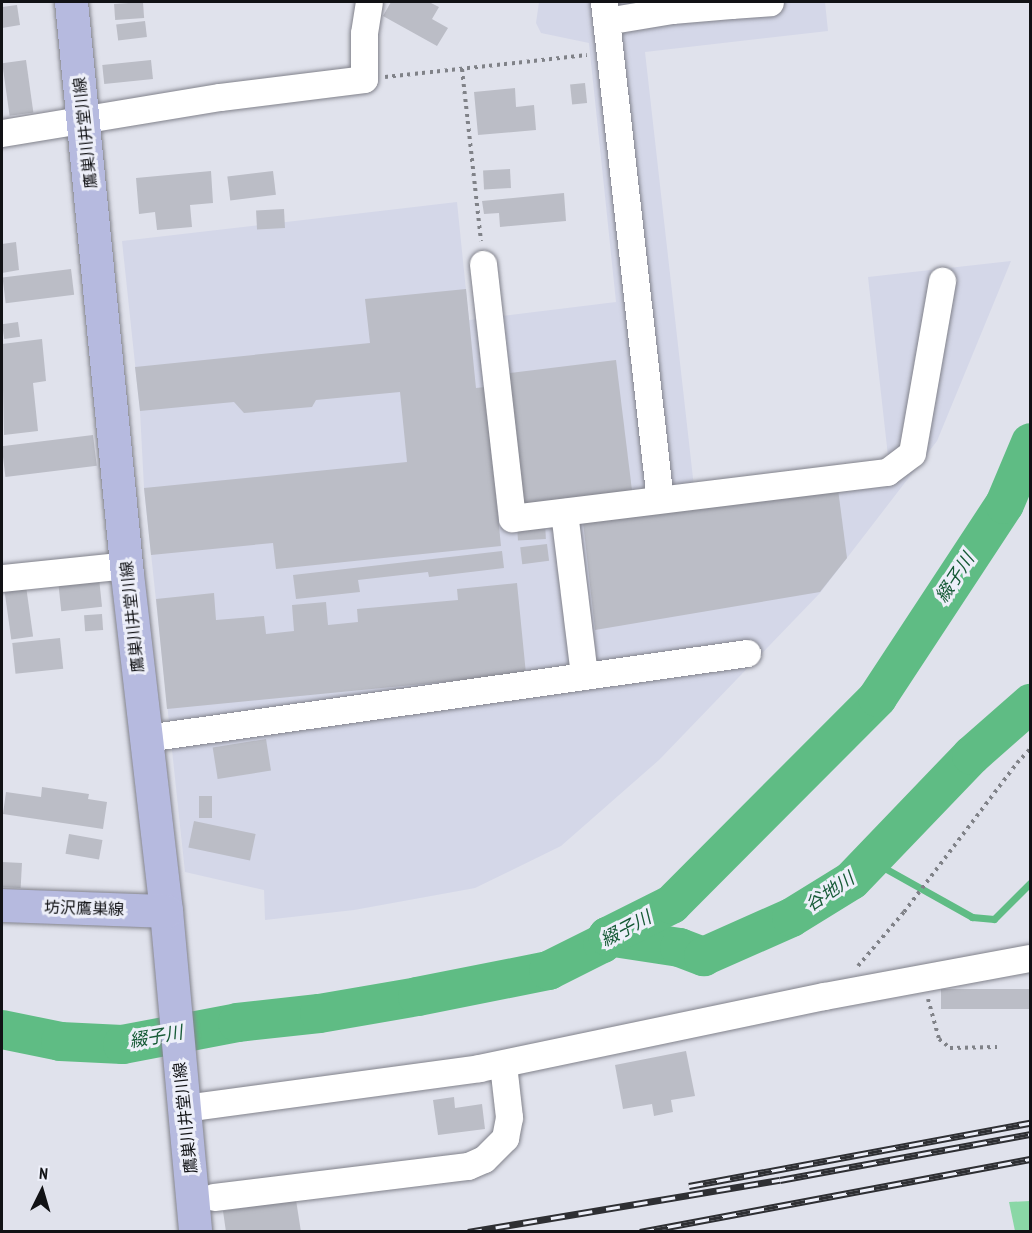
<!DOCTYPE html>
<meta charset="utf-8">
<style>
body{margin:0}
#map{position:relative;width:1032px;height:1233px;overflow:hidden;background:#e0e2ec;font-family:"PT Sans Narrow","Noto Sans JP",sans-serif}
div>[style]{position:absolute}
.built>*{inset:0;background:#d4d7e8}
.green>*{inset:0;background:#8ad7a6}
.stream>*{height:7px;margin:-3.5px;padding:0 3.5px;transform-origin:3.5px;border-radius:3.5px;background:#5fbc84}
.river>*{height:39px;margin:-19.5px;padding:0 19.5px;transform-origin:19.5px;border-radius:19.5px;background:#5fbc84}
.building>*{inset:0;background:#bbbdc6;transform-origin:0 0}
.path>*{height:4px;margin-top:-2px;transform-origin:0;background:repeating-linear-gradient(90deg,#808288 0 3px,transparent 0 7.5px)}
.roads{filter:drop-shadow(0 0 2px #81828b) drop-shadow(0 0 2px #81828b)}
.minor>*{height:27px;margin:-13.5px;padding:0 13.5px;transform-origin:13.5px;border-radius:13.5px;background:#fff}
.major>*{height:33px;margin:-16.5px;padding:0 16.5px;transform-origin:16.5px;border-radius:16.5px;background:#b6badf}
.rail>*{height:7px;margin-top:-3.5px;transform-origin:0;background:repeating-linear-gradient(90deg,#edeff9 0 14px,#2e2f33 0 28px);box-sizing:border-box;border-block:2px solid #2e2f33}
span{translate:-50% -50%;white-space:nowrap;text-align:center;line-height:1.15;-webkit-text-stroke:6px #edeff9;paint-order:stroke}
.street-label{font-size:16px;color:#111215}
.water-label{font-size:18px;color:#165a36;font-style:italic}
.frame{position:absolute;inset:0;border:3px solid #111215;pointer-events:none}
.north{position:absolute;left:12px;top:1161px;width:60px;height:60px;-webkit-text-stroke:4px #edeff9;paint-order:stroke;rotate:5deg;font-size:16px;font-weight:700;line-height:24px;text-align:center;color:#111215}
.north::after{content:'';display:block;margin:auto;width:21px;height:27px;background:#111215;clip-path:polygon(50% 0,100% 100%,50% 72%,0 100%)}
</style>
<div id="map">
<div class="built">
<div style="clip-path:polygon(539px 2px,825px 2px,828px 31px,645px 52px,694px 487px,889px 465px,868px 277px,1011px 261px,937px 441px,820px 593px,659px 760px,561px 846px,475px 888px,354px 910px,265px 920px,264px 890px,185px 872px,144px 488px,140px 411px,122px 241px,457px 202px,469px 320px,616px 302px,589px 43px,541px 33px,536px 23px)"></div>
</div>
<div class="green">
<div style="clip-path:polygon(1030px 1201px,1030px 1231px,1015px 1231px,1009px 1202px)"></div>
</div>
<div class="stream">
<div style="left:872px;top:861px;width:115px;rotate:29.2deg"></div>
<div style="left:972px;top:917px;width:22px;rotate:5deg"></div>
<div style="left:994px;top:919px;width:51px;rotate:-45deg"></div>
</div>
<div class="river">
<div style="left:607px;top:936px;width:73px;rotate:8.7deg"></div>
<div style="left:679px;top:947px;width:26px;rotate:21deg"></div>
<div style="left:703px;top:956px;width:96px;rotate:-23.9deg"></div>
<div style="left:791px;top:917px;width:70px;rotate:-31.7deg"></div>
<div style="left:851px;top:880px;width:173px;rotate:-46.2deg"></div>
<div style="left:971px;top:755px;width:79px;rotate:-41.4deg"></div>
<div style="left:2px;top:1029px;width:59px;rotate:11.7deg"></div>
<div style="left:60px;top:1041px;width:62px;rotate:2.8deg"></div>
<div style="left:122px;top:1044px;width:117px;rotate:-10.8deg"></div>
<div style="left:237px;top:1022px;width:82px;rotate:-6.3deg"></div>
<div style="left:319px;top:1013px;width:99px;rotate:-9.8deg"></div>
<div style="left:417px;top:996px;width:134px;rotate:-11.2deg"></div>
<div style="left:548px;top:970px;width:60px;rotate:-26.6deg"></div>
<div style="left:602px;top:943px;width:9px;rotate:-54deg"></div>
<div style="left:607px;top:936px;width:72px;rotate:-26.6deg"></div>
<div style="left:671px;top:904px;width:292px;rotate:-45.1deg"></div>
<div style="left:877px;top:697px;width:231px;rotate:-56.7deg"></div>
<div style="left:1004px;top:504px;width:67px;rotate:-67.2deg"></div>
</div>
<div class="building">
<div style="left:143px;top:2px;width:16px;height:29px;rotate:86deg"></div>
<div style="clip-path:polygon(391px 2px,429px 2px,439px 7px,432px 19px,448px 28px,437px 46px,383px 16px)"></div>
<div style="clip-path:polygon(17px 5px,20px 25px,2px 28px,2px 7px)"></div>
<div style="left:145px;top:21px;width:16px;height:29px;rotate:83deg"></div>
<div style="left:26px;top:60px;width:53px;height:24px;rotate:82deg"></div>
<div style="left:151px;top:60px;width:19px;height:49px;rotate:84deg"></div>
<div style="left:585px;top:83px;width:20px;height:15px;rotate:84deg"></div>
<div style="clip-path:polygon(515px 88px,516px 107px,534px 105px,536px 130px,478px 135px,474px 92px)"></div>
<div style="left:510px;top:169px;width:19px;height:27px;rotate:87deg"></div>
<div style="clip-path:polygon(211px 171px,213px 203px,190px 205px,192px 227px,157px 230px,155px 212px,139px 214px,136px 178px)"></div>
<div style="left:273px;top:171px;width:24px;height:46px;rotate:83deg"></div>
<div style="clip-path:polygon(564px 193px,566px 221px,500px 227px,499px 213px,484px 214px,482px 201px)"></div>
<div style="left:284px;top:209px;width:19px;height:28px;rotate:87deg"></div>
<div style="clip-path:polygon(16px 242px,19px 270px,2px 273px,2px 244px)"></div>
<div style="left:71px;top:269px;width:26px;height:69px;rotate:83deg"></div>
<div style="clip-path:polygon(466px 289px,476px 388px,485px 387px,501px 546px,276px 569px,273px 543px,151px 555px,144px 488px,407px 462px,400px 392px,316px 400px,312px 407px,244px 413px,234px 402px,140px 411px,135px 367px,370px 343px,365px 299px)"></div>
<div style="left:18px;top:322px;width:15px;height:16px;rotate:82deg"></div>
<div style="clip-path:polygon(42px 339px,46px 381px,33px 383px,38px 431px,4px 435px,2px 344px)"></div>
<div style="left:616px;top:360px;width:136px;height:109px;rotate:83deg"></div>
<div style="left:93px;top:435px;width:31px;height:92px;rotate:83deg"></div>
<div style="clip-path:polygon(838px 489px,847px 558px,820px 592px,595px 630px,583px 522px)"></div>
<div style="left:545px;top:522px;width:17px;height:28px;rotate:87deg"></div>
<div style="left:547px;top:544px;width:17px;height:27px;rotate:83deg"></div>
<div style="clip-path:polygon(502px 551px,504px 568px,429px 577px,428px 572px,358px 580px,360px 592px,296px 599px,293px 575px)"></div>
<div style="left:99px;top:578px;width:29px;height:41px;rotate:84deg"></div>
<div style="clip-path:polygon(517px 583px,526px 674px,167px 709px,156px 599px,214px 593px,216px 620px,264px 616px,266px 634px,294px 631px,292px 605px,326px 602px,328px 625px,358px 622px,357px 609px,458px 600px,457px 589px)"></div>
<div style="left:26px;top:586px;width:51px;height:22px;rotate:82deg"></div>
<div style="left:102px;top:614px;width:16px;height:18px;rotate:86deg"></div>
<div style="left:60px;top:638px;width:31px;height:48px;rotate:84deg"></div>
<div style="left:266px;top:739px;width:32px;height:54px;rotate:81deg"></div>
<div style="clip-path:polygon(42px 787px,89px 794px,88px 799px,107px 802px,103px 829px,3px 814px,6px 792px,41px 797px)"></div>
<div style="left:199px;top:796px;width:13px;height:22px"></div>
<div style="left:194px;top:821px;width:63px;height:27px;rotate:12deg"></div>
<div style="left:69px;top:834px;width:34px;height:20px;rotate:10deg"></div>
<div style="left:2px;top:862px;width:20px;height:25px;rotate:3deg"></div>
<div style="left:1030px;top:989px;width:20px;height:89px;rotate:90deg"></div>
<div style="clip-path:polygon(686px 1051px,695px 1096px,671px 1100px,673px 1112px,654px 1116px,652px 1104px,623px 1109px,615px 1065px)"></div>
<div style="clip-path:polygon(454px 1097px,455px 1108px,482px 1104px,485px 1129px,438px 1135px,433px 1100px)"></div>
<div style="clip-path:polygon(296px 1200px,301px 1232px,226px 1232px,223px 1211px)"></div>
</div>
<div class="path">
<div style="left:462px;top:69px;width:173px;rotate:83.7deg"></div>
<div style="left:385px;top:77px;width:203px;rotate:-6.2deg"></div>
<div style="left:858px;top:966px;width:71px;rotate:-49.6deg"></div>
<div style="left:904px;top:912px;width:187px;rotate:-52.8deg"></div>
<div style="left:1017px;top:763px;width:19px;rotate:-47deg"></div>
<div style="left:928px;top:999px;width:41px;rotate:74.6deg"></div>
<div style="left:939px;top:1039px;width:14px;rotate:39deg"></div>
<div style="left:950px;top:1048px;width:47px;rotate:-1.2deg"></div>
</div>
<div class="roads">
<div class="minor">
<div style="left:604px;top:2px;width:499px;rotate:83.6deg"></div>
<div style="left:731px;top:5px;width:39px;rotate:-4deg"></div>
<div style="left:672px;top:10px;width:59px;rotate:-4.8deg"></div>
<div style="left:731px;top:5px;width:3px;rotate:-90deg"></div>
<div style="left:606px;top:21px;width:67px;rotate:-9.5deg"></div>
<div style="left:672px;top:10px;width:9px;rotate:-69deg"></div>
<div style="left:2px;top:133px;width:221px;rotate:-9.4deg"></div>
<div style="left:220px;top:97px;width:145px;rotate:-7.1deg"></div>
<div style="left:364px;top:79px;width:46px;rotate:-90deg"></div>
<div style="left:364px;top:33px;width:31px;rotate:-81deg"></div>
<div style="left:483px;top:264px;width:256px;rotate:83.5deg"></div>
<div style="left:512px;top:518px;width:378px;rotate:-7deg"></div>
<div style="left:887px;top:472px;width:31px;rotate:-37deg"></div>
<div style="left:912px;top:453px;width:175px;rotate:-80.1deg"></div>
<div style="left:564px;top:512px;width:165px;rotate:83deg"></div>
<div style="left:2px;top:578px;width:126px;rotate:-5.9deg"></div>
<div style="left:146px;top:738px;width:607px;rotate:-8.05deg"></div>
<div style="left:184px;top:1108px;width:298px;rotate:-7.7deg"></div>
<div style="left:479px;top:1068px;width:352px;rotate:-11.8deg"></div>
<div style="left:824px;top:996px;width:209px;rotate:-10.5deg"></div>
<div style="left:214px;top:1197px;width:256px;rotate:-7deg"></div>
<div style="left:468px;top:1166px;width:17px;rotate:-24deg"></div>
<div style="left:484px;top:1159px;width:30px;rotate:-45deg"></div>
<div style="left:505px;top:1138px;width:21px;rotate:-79deg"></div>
<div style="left:509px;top:1117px;width:53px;rotate:-96.5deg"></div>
</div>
<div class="major">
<div style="left:71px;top:2px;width:575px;rotate:84.41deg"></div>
<div style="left:127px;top:574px;width:339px;rotate:83.4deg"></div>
<div style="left:166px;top:911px;width:322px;rotate:84.8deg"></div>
<div style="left:2px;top:905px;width:164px;rotate:2.1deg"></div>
</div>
</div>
<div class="rail">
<div style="left:689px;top:1186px;width:347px;rotate:-10.5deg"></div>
<div style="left:468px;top:1232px;width:316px;rotate:-9.5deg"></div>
<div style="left:780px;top:1180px;width:254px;rotate:-10.4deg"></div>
<div style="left:640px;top:1232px;width:397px;rotate:-10.6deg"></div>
</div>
<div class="street-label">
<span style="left:85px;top:133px;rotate:-96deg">鷹巣川井堂川線</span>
<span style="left:132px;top:617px;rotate:-96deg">鷹巣川井堂川線</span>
<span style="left:84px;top:908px;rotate:2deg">坊沢鷹巣線</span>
<span style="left:185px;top:1118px;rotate:-96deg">鷹巣川井堂川線</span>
</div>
<div class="water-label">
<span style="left:955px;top:578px;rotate:-57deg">綴子川</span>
<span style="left:830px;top:892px;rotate:-34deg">谷地川</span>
<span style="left:626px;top:929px;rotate:-28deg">綴子川</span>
<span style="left:156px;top:1037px;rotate:-10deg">綴子川</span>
</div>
<div class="frame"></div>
<div class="north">N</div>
</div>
